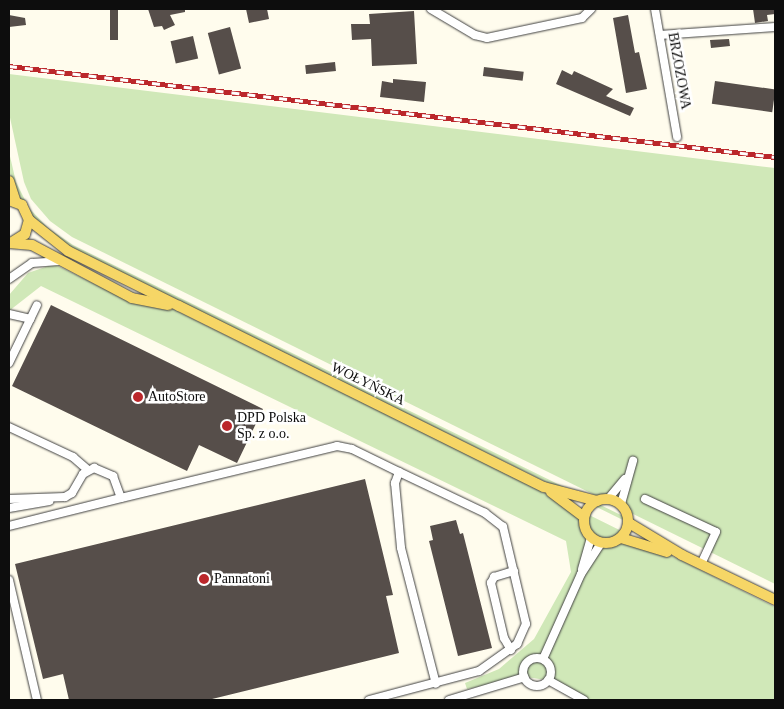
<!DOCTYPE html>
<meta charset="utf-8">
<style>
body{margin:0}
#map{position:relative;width:784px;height:709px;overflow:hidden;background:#fffced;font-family:Georgia,serif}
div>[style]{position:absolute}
.green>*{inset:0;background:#d0e8b8}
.building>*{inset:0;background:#564e4a;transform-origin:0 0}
.roads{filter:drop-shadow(0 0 1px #404040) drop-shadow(0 0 1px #404040)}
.minor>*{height:8px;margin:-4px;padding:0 4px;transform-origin:4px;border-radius:4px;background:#fff}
.minor>.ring{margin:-4px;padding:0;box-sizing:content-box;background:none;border:8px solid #fff;border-radius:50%}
.major>*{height:10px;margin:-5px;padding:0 5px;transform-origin:5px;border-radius:5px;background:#f6d666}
.major>.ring{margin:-5px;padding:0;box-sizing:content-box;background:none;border:10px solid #f6d666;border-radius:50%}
.rail>*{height:4.5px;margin-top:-2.25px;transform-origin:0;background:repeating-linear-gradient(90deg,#fff 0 8px,#bb272b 0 16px);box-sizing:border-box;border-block:1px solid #bb272b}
.dots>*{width:14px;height:14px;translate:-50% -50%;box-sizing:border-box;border:2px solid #fff;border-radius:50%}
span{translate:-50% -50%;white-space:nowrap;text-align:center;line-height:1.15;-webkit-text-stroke:5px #fff;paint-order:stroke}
.street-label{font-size:14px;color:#0d0d0d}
.poi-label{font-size:14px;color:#0d0d0d}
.left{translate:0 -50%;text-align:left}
.frame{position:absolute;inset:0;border:10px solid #0d0d0d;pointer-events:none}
</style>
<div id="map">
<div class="green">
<div style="clip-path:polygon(9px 74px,775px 168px,775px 584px,72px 237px,50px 221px,31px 199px,24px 182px,9px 113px)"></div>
<div style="clip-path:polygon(9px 152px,16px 182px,29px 208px,48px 228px,73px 245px,631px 520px,625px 521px,65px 245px,33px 218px,22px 203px,10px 174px)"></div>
<div style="clip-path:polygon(54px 264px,127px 300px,173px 309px,775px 607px,775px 700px,590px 700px,546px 680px,526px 677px,467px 689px,465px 683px,499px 669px,534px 639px,571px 572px,566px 541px,41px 286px,9px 311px,9px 295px,28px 273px)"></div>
</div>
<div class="building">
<div style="left:110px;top:9px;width:8px;height:31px"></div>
<div style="clip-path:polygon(148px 9px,185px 9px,185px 12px,170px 15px,175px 25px,164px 30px,162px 26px,154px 27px)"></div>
<div style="clip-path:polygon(246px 9px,267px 9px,269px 19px,249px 23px)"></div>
<div style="clip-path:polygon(753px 9px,775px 9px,775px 14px,767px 15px,768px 21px,755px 23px)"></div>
<div style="clip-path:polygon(414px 11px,417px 64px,372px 66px,371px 39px,352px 40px,351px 24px,370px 24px,369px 14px)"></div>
<div style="clip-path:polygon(9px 15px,25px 18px,26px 25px,9px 27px)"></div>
<div style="clip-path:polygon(628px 15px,635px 53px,639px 52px,647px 89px,626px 93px,613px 18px)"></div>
<div style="left:230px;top:27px;width:43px;height:23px;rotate:75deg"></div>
<div style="left:193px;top:36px;width:23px;height:23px;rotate:77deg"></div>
<div style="clip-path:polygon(729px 39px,730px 46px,711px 48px,710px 40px)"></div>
<div style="left:335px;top:62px;width:9px;height:30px;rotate:84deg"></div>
<div style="left:484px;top:67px;width:40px;height:9px;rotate:7deg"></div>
<div style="clip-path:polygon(562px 70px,572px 75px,574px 71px,613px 89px,606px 96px,634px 108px,630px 116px,556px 84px)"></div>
<div style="clip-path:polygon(393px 79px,426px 82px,424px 102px,380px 97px,382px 81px,393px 83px)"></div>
<div style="left:715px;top:81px;width:61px;height:23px;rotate:8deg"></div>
<div style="clip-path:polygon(51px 305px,263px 409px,237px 463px,199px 445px,187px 471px,12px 386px)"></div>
<div style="clip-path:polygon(365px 479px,393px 595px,386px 596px,399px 653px,208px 700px,69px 700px,63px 674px,43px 679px,15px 564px)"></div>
<div style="clip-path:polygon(456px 520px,460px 534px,463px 533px,492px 648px,458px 656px,429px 541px,433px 540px,430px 526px)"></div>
</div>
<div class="roads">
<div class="minor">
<div style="left:431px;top:9px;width:51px;rotate:30.6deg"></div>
<div style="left:475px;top:35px;width:12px;rotate:14deg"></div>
<div style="left:487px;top:38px;width:97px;rotate:-11.9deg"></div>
<div style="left:582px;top:18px;width:13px;rotate:-45deg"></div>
<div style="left:655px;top:9px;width:130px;rotate:80.2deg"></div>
<div style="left:660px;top:35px;width:115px;rotate:-4deg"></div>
<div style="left:9px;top:279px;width:28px;rotate:-35deg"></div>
<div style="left:32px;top:263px;width:27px;rotate:-4deg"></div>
<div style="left:9px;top:314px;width:22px;rotate:13deg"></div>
<div style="left:9px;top:363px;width:64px;rotate:-64.2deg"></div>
<div style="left:9px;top:427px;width:71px;rotate:25.1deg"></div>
<div style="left:73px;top:457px;width:20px;rotate:41deg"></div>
<div style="left:121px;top:498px;width:222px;rotate:-13.5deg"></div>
<div style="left:337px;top:446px;width:15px;rotate:11deg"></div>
<div style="left:352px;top:449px;width:52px;rotate:26.1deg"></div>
<div style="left:399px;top:472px;width:12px;rotate:110deg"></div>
<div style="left:395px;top:483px;width:65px;rotate:84.7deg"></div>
<div style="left:401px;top:548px;width:140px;rotate:75.6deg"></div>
<div style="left:9px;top:499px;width:56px;rotate:-2deg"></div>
<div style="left:65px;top:497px;width:8px;rotate:-30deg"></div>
<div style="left:72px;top:493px;width:22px;rotate:-60deg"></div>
<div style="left:83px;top:474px;width:13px;rotate:-29deg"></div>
<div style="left:94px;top:468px;width:21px;rotate:23deg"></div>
<div style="left:113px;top:476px;width:23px;rotate:70deg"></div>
<div style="left:121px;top:498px;width:115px;rotate:166deg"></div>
<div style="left:608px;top:499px;width:26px;rotate:-50deg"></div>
<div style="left:645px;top:499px;width:78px;rotate:24.9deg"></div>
<div style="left:716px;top:532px;width:35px;rotate:115deg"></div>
<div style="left:621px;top:504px;width:45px;rotate:-74.4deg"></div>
<div style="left:9px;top:508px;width:41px;rotate:-9.9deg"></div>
<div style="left:582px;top:569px;width:33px;rotate:-74deg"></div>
<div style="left:9px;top:580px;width:123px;rotate:76.9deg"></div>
<div style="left:511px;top:650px;width:14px;rotate:-120deg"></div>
<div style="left:504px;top:638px;width:57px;rotate:-103.3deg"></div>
<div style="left:491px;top:583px;width:7px;rotate:-63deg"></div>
<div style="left:494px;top:577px;width:21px;rotate:-17deg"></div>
<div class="ring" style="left:523px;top:658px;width:20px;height:20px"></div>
<div style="left:543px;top:659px;width:93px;rotate:-65.9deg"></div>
<div style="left:581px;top:574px;width:37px;rotate:-57deg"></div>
<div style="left:548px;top:680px;width:41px;rotate:29.1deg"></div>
<div style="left:369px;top:700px;width:114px;rotate:-14.8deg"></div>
<div style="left:479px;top:671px;width:47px;rotate:-35.4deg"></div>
<div style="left:517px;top:644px;width:22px;rotate:-66deg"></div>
<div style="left:526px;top:624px;width:100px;rotate:-103.3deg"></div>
<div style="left:503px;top:527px;width:23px;rotate:-142deg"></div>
<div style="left:485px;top:513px;width:95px;rotate:-154.5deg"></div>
<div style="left:449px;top:700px;width:79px;rotate:-16.8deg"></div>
</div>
<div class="major">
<div style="left:9px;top:181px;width:22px;rotate:72deg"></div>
<div style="left:9px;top:200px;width:14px;rotate:21deg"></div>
<div style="left:22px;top:205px;width:17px;rotate:65deg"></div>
<div style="left:29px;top:220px;width:15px;rotate:106deg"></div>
<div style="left:25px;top:234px;width:15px;rotate:148deg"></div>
<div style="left:29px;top:220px;width:50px;rotate:38.5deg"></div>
<div style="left:68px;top:251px;width:124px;rotate:26.4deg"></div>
<div style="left:179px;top:306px;width:407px;rotate:26.4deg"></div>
<div style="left:544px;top:487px;width:55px;rotate:14.8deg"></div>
<div style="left:9px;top:243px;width:23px;rotate:5deg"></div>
<div style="left:32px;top:245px;width:113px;rotate:27.9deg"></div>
<div style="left:132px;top:298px;width:37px;rotate:11deg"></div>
<div style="left:551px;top:492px;width:41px;rotate:37.1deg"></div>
<div class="ring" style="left:584px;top:499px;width:34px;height:34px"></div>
<div style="left:629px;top:523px;width:62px;rotate:31.1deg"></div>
<div style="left:682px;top:555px;width:103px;rotate:25.8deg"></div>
<div style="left:621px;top:538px;width:48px;rotate:16.9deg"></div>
</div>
</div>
<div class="rail">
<div style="left:9px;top:66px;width:771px;rotate:6.77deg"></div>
</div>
<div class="dots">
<div style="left:138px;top:397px;background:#bb272b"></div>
<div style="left:227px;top:426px;background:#bb272b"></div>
<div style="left:204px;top:579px;background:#bb272b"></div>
</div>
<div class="street-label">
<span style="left:679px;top:71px;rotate:80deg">BRZOZOWA</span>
<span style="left:368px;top:384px;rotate:26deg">WOŁYŃSKA</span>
</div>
<div class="poi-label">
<span class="left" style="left:148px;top:397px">AutoStore</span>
<span class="left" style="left:237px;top:426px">DPD Polska<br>Sp. z o.o.</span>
<span class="left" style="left:214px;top:579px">Pannatoni</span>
</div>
<div class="frame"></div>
</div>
